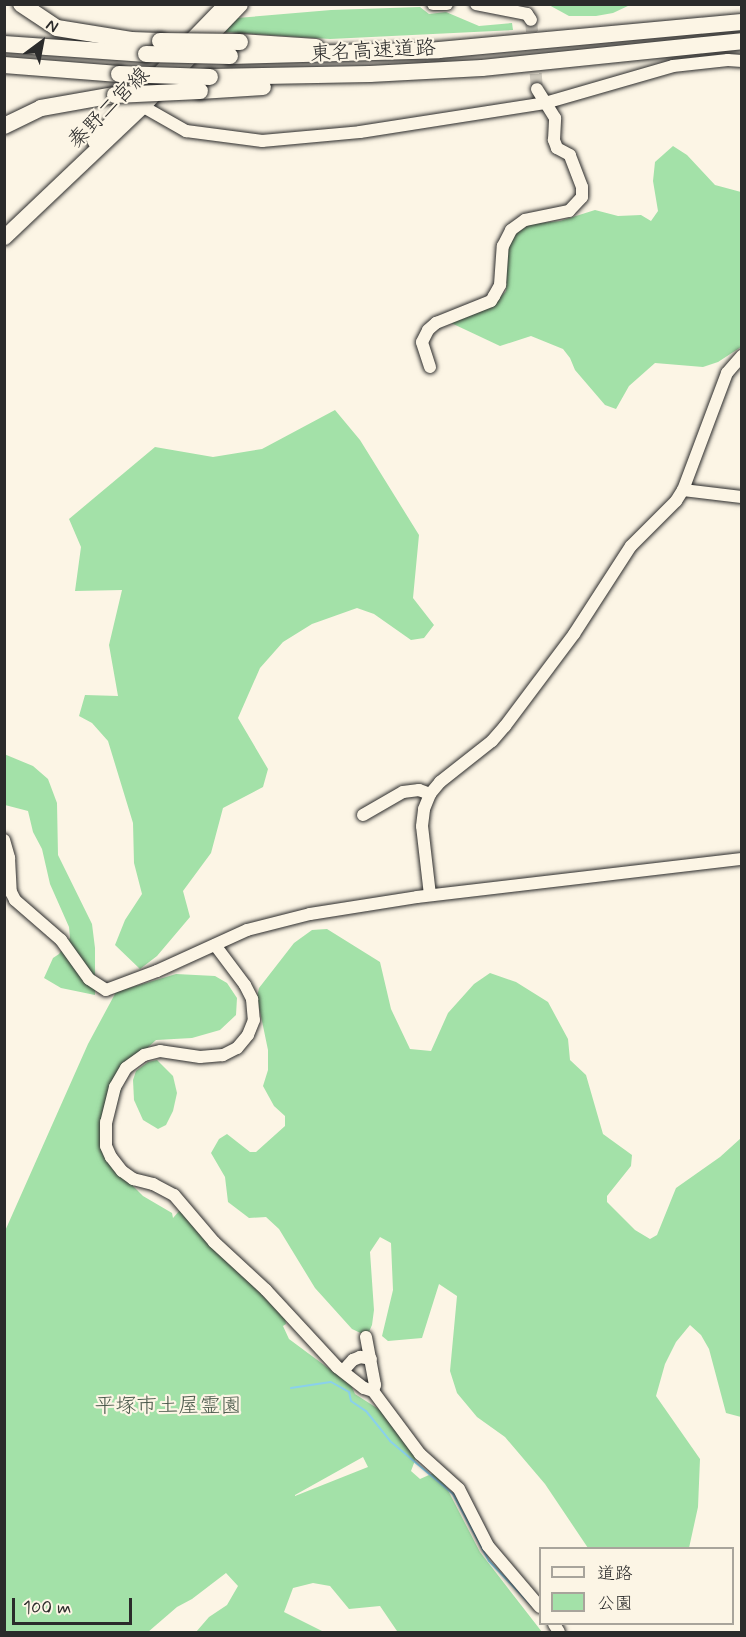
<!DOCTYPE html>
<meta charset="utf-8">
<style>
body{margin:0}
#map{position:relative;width:746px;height:1637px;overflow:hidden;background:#fcf5e5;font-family:Mynerve,"Klee One",sans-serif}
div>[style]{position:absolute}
.green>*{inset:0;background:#a3e1a8}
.stream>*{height:2px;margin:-1px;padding:0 1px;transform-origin:1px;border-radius:1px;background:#8ad0eb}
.minor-tunnel>*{height:12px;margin-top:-6px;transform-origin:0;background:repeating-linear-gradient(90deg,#d2cdc0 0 12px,transparent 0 18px)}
.roads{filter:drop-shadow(0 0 2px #2b2b2b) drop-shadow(0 0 2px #2b2b2b)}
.minor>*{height:12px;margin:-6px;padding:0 6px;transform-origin:6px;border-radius:6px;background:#fcf5e5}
.major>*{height:15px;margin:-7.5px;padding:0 7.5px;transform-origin:7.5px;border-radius:7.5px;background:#fcf5e5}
.highway>*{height:16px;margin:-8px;padding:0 8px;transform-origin:8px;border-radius:8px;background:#fcf5e5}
.bridges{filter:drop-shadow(0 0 2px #2b2b2b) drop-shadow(0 0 2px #2b2b2b)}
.highway-bridge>*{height:16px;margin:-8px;padding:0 8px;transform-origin:8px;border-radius:8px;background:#fcf5e5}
span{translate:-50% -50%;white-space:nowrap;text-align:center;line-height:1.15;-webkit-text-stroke:4.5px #fcf5e5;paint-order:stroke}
.street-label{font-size:21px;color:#2b2b2b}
.park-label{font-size:21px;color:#49584a}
.frame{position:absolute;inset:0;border:6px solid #2b2b2b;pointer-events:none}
.legend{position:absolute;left:539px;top:1547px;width:195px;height:78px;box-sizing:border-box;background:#fcf5e5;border:2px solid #a8a49b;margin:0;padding:8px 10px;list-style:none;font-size:18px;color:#2b2b2b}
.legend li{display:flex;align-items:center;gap:12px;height:30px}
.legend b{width:30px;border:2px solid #a8a49b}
.north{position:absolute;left:12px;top:12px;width:60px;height:60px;-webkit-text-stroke:4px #fcf5e5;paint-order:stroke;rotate:32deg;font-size:16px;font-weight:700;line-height:24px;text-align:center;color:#2b2b2b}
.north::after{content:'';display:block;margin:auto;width:21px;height:27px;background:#2b2b2b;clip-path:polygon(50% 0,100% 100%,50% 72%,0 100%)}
.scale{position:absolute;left:12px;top:1598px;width:120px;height:27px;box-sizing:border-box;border:3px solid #2b2b2b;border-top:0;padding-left:8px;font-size:18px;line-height:21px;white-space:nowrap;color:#2b2b2b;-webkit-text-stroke:4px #fcf5e5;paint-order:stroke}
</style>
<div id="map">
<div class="green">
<div style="clip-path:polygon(549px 5px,630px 5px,613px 13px,596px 16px,569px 16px)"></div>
<div style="clip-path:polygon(420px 7px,429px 14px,446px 12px,479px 26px,512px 23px,513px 30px,330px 39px,225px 32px,237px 18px,331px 10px)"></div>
<div style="clip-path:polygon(673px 146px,687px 155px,715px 185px,741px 192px,741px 347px,718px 362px,703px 367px,655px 363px,629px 386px,616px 409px,605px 405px,575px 370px,570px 358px,563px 349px,531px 336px,500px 346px,449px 322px,492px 306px,506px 291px,508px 246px,517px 233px,530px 224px,560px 221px,595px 210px,618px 216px,641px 215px,651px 221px,658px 211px,653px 181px,655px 162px)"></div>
<div style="clip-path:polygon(335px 410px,360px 440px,419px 535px,413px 598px,434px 625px,424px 638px,411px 640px,374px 614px,357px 608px,312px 624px,283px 642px,260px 668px,238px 718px,268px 769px,263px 787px,223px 808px,211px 853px,183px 891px,190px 917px,157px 956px,140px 969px,115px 945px,125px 920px,142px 894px,134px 863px,133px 823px,108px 741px,92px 723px,79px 716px,85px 695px,118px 696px,109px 645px,122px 590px,75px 591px,81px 547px,69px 519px,155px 447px,213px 457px,262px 449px)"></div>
<div style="clip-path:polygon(4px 754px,33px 766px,48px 779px,57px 803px,58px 855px,92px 924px,95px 948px,95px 995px,61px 988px,44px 978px,53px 958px,59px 954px,70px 938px,69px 927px,50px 884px,42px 849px,33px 832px,28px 811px,5px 805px)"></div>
<div style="clip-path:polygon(327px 929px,380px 962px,391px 1009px,410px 1049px,431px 1051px,448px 1013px,474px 984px,490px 973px,516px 982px,548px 1002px,568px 1039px,570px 1060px,586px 1075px,603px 1134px,632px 1155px,631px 1166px,607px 1196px,607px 1202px,635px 1230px,650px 1239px,657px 1235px,676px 1188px,720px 1157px,741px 1138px,741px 1417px,726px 1413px,709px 1349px,701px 1335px,690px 1325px,676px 1342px,665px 1364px,656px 1396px,700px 1459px,698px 1507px,689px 1548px,588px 1548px,545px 1484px,505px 1437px,477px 1417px,457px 1393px,450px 1371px,457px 1296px,439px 1284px,422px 1338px,388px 1341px,382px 1336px,393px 1290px,391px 1243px,380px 1237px,370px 1252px,374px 1310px,372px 1325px,367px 1336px,352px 1329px,315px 1288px,279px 1229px,266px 1217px,249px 1218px,228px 1202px,225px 1177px,211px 1153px,219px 1139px,227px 1134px,250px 1152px,256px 1152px,285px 1126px,285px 1116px,274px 1106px,263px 1086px,268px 1070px,268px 1050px,257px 997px,259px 988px,294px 943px,312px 930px)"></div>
<div style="clip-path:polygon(evenodd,176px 974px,215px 976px,227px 983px,237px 998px,236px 1015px,220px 1030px,192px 1038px,156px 1040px,128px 1066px,105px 1145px,122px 1175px,143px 1196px,172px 1213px,173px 1218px,180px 1210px,285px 1319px,286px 1324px,283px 1326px,289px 1339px,351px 1385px,355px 1394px,380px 1410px,419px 1450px,411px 1471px,420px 1479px,438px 1471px,480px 1552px,542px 1632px,397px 1631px,380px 1606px,349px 1609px,330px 1586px,313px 1583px,293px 1588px,284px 1612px,324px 1632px,196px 1632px,209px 1617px,227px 1605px,238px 1586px,226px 1573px,192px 1599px,177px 1607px,148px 1632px,5px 1632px,5px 1231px,88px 1044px,116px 992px,176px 974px,363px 1457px,368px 1467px,295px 1496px,295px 1495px,363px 1457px)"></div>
<div style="clip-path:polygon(157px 1060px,173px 1076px,177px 1093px,173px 1111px,166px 1125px,158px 1129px,143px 1120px,134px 1100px,133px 1080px,136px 1071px,148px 1062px)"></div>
</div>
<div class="stream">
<div style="left:291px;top:1388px;width:40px;rotate:-8.5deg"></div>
<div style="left:331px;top:1382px;width:21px;rotate:29deg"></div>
<div style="left:349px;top:1392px;width:9px;rotate:77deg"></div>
<div style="left:351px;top:1401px;width:18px;rotate:34deg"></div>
<div style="left:366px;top:1411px;width:38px;rotate:51deg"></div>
<div style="left:390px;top:1441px;width:82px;rotate:40.1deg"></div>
<div style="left:453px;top:1494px;width:76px;rotate:61.8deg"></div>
<div style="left:489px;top:1561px;width:62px;rotate:46.3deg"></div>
</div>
<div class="minor-tunnel">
<div style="left:531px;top:20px;width:69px;rotate:85deg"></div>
</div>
<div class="roads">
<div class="minor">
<div style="left:433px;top:4px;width:14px"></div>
<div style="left:476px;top:4px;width:52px;rotate:11.1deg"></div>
<div style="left:527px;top:14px;width:7px;rotate:56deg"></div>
<div style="left:142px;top:106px;width:51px;rotate:29.6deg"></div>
<div style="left:186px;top:131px;width:77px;rotate:7.5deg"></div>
<div style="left:262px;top:141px;width:98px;rotate:-5.2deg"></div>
<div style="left:360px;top:132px;width:187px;rotate:-8.9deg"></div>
<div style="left:545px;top:103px;width:133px;rotate:-16.1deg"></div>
<div style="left:673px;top:66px;width:55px;rotate:-6.2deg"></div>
<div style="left:728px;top:60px;width:14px;rotate:4deg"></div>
<div style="left:430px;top:367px;width:26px;rotate:-108deg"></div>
<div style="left:422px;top:342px;width:13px;rotate:-63deg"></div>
<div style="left:428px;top:330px;width:11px;rotate:-41deg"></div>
<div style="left:436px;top:323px;width:59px;rotate:-21.8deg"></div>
<div style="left:491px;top:301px;width:6px;rotate:-59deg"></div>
<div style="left:494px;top:296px;width:13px;rotate:-61deg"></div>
<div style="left:500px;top:285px;width:39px;rotate:-86deg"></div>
<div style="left:503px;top:246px;width:18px;rotate:-63deg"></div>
<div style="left:511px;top:230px;width:17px;rotate:-36deg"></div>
<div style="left:525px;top:220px;width:45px;rotate:-11.6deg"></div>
<div style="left:569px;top:211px;width:19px;rotate:-47deg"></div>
<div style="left:582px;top:197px;width:10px;rotate:-90deg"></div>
<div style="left:582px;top:187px;width:34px;rotate:-111deg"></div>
<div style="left:570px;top:155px;width:15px;rotate:-152deg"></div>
<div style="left:557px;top:148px;width:9px;rotate:-111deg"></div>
<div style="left:554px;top:140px;width:22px;rotate:-87deg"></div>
<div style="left:555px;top:118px;width:34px;rotate:-122deg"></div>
<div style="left:683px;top:490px;width:59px;rotate:6.8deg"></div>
<div style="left:363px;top:815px;width:46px;rotate:-29.9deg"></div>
<div style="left:403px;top:792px;width:16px;rotate:-7deg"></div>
<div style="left:419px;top:790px;width:12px;rotate:20deg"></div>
<div style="left:4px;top:840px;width:19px;rotate:74deg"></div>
<div style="left:9px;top:858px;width:34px;rotate:87deg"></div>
<div style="left:11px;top:892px;width:9px;rotate:63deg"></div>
<div style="left:15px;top:900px;width:61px;rotate:41deg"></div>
<div style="left:61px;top:940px;width:48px;rotate:54.3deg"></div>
<div style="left:89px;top:979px;width:20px;rotate:33deg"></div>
<div style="left:106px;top:990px;width:54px;rotate:-20.4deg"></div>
<div style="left:157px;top:971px;width:99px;rotate:-24.5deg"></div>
<div style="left:247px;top:930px;width:65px;rotate:-14.3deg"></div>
<div style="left:310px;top:914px;width:108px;rotate:-9deg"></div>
<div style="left:417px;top:897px;width:327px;rotate:-6.7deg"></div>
<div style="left:430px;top:895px;width:69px;rotate:-96.6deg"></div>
<div style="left:422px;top:826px;width:17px;rotate:-83deg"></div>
<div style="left:424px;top:809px;width:16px;rotate:-68deg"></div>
<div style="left:430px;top:794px;width:16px;rotate:-50deg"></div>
<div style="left:440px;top:782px;width:66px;rotate:-38.3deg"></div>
<div style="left:492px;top:741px;width:20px;rotate:-49deg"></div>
<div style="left:505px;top:726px;width:115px;rotate:-53.1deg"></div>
<div style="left:574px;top:634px;width:105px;rotate:-57.1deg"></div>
<div style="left:631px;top:546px;width:64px;rotate:-45deg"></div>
<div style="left:676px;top:501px;width:13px;rotate:-58deg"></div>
<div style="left:683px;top:490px;width:125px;rotate:-69.4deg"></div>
<div style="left:727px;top:373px;width:23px;rotate:-49deg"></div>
<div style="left:215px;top:945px;width:50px;rotate:53.1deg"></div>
<div style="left:245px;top:985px;width:16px;rotate:63deg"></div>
<div style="left:252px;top:999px;width:21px;rotate:85deg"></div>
<div style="left:254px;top:1020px;width:16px;rotate:112deg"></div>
<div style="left:248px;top:1035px;width:17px;rotate:130deg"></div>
<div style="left:237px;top:1048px;width:16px;rotate:153deg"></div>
<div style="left:223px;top:1055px;width:23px;rotate:175deg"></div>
<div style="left:200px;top:1057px;width:40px;rotate:-171.5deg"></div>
<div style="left:160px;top:1051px;width:16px;rotate:166deg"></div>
<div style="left:144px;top:1055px;width:22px;rotate:144deg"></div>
<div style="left:126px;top:1068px;width:22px;rotate:120deg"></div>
<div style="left:115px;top:1087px;width:36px;rotate:104deg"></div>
<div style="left:106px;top:1122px;width:24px;rotate:90deg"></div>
<div style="left:106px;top:1146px;width:12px;rotate:66deg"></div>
<div style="left:111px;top:1157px;width:18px;rotate:52deg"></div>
<div style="left:122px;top:1171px;width:14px;rotate:36deg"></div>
<div style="left:133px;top:1179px;width:21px;rotate:14deg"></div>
<div style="left:153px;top:1184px;width:24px;rotate:28deg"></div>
<div style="left:174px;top:1195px;width:62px;rotate:49.6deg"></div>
<div style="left:214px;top:1242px;width:71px;rotate:42.7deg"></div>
<div style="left:266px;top:1290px;width:105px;rotate:47.3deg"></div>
<div style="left:337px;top:1367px;width:34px;rotate:38deg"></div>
<div style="left:364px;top:1388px;width:9px;rotate:18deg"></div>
<div style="left:373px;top:1391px;width:79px;rotate:53.3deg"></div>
<div style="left:420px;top:1454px;width:52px;rotate:41.9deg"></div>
<div style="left:459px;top:1489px;width:64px;rotate:63deg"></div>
<div style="left:488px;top:1546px;width:80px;rotate:49.6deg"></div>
<div style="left:366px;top:1337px;width:49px;rotate:79.4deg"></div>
<div style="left:375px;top:1385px;width:6px;rotate:108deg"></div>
<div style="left:343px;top:1371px;width:15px;rotate:-48deg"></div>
<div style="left:353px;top:1360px;width:8px;rotate:-23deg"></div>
<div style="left:360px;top:1357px;width:11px;rotate:10deg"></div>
<div style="left:554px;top:1624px;width:9px;rotate:58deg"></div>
</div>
<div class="major">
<div style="left:94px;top:140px;width:190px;rotate:-45.9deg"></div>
<div style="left:4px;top:237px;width:190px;rotate:-43.5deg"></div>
<div style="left:142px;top:106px;width:141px;rotate:-46.1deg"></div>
</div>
<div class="highway">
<div style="left:21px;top:4px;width:43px;rotate:33.7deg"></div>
<div style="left:57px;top:28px;width:75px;rotate:9.2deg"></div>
<div style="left:131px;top:40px;width:29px;rotate:2deg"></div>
<div style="left:240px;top:42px;width:76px;rotate:3.8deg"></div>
<div style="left:4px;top:44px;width:142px;rotate:4deg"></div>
<div style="left:230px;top:56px;width:209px;rotate:-1.6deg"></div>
<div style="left:439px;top:50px;width:304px;rotate:-5.3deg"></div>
<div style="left:4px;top:65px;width:115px;rotate:4.5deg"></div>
<div style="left:210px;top:77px;width:160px;rotate:-1.1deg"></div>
<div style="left:370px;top:74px;width:112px;rotate:-3.1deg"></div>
<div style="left:482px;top:68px;width:261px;rotate:-5.9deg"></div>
<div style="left:200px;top:91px;width:63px;rotate:-3.6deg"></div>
<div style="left:4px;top:126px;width:41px;rotate:-25.9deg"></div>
<div style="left:41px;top:108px;width:75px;rotate:-10deg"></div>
</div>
</div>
<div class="bridges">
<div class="highway-bridge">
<div style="left:160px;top:41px;width:80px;rotate:0.7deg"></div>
<div style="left:146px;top:54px;width:84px;rotate:1.4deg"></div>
<div style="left:119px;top:74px;width:91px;rotate:1.9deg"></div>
<div style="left:115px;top:95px;width:85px;rotate:-2.7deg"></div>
</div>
</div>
<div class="street-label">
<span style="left:373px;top:51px;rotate:-3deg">東名高速道路</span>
<span style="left:109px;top:108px;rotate:-45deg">秦野二宮線</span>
</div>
<div class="park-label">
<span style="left:168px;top:1406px">平塚市土屋霊園</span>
</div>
<div class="frame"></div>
<ul class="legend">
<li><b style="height:8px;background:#fcf5e5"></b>道路</li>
<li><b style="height:16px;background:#a3e1a8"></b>公園</li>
</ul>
<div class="north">N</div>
<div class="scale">100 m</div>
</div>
